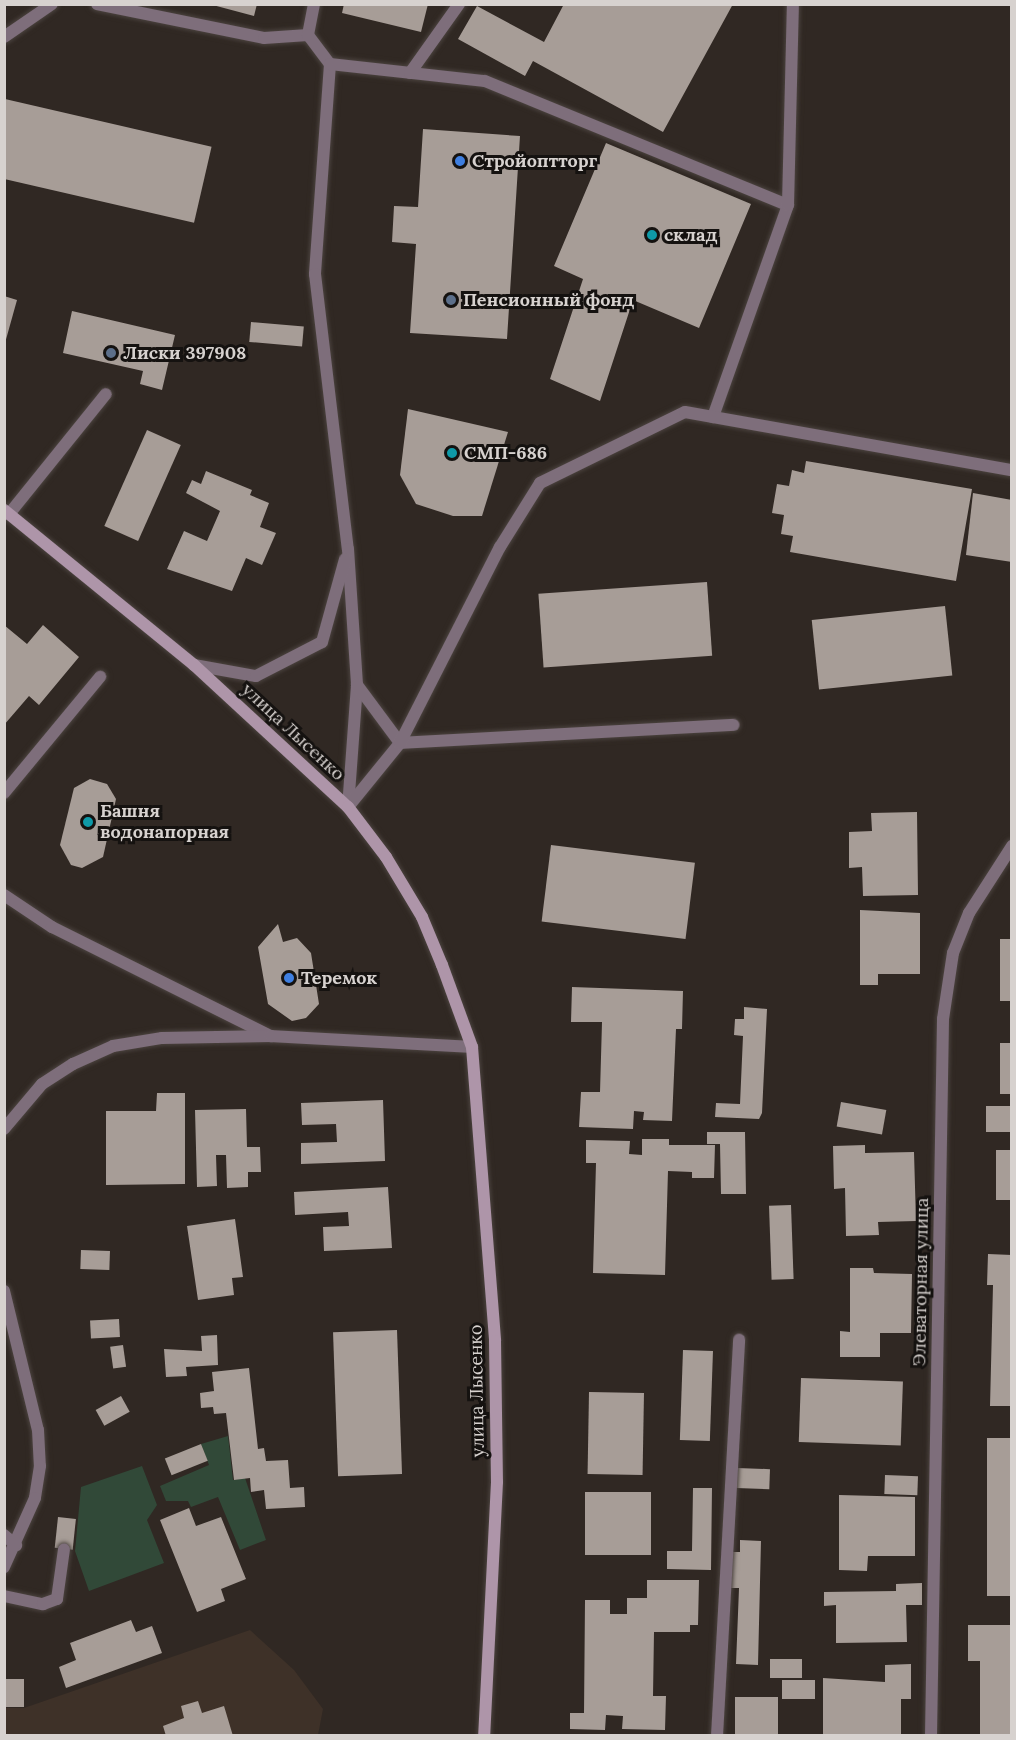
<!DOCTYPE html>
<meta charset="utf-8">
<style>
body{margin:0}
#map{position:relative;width:1016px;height:1740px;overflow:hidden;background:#302823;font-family:Lora,serif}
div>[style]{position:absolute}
.built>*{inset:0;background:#3e3128}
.green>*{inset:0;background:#314938}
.building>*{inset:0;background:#a79d97;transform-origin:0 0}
.roads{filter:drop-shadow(0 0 2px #4b433f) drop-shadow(0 0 2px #4b433f)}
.service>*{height:12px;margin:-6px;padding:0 6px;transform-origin:6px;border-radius:6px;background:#7e6e7b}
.minor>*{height:12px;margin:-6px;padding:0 6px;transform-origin:6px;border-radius:6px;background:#7e6e7b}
.secondary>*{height:12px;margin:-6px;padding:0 6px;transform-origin:6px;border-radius:6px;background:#ae95a9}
.dots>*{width:16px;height:16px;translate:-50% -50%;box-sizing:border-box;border:3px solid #151210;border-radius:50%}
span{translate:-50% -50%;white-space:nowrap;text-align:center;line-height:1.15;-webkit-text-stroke:6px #151210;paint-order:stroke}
.poi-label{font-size:18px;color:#d7d2cf;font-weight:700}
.left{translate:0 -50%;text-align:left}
.street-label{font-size:18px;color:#d7d2cf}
.frame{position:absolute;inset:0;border:6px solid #d7d2cf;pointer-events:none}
</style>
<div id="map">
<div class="built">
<div style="clip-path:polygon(250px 1630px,294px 1670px,323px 1709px,318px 1735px,5px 1736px,5px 1683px,6px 1708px,24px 1708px)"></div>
</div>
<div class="green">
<div style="clip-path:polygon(228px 1436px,233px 1480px,245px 1478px,266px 1540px,240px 1550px,218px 1497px,191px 1507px,188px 1501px,166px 1501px,160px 1486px,209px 1465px,201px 1444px)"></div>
<div style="clip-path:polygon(142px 1466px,157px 1505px,147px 1520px,164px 1563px,89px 1591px,75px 1551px,81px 1487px)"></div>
</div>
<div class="building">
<div style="clip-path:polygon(209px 4px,257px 4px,254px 16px)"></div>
<div style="clip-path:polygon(344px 4px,428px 4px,421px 32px,342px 13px)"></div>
<div style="clip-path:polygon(564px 4px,733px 4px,663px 132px,533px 61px,525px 76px,458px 39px,477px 6px,544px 42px)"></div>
<div style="left:5px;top:99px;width:212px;height:78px;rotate:13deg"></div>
<div style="clip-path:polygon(423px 129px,520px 136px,507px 339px,410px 333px,416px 244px,392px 242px,394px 206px,418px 207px)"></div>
<div style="clip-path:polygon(606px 143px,751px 204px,699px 328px,633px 300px,600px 401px,550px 379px,583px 279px,554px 266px)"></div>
<div style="clip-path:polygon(4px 296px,17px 300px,5px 343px,4px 343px)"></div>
<div style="clip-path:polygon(72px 311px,175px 335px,162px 390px,140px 384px,143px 371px,63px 353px)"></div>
<div style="left:251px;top:322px;width:53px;height:20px;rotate:5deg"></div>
<div style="clip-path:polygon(408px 409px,508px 432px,482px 516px,453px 516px,416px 504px,400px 475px)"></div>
<div style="left:147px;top:430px;width:37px;height:105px;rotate:24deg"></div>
<div style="clip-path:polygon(806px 461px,972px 489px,956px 581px,790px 552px,793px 536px,781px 534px,784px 515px,772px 513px,777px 484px,789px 486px,792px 470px,804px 473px)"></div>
<div style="clip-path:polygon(206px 471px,252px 490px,250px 495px,269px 503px,260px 527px,276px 533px,262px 565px,246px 558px,232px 591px,167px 569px,184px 531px,207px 541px,220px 511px,186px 493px,192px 480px,201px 484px)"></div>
<div style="clip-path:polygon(973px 493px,1012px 500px,1012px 562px,966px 555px)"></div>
<div style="left:707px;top:582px;width:74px;height:169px;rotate:86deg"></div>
<div style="left:945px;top:606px;width:70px;height:134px;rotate:84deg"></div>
<div style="clip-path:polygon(4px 625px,27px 644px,43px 625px,79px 657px,39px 705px,29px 696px,4px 725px)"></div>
<div style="clip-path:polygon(90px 779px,107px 784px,116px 799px,103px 857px,82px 868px,71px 865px,60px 845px,74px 788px)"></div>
<div style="clip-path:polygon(917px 812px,918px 895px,863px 896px,862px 867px,849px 868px,849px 832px,872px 831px,871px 813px)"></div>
<div style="left:551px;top:845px;width:145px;height:77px;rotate:7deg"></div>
<div style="clip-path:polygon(860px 910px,920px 913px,920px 974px,878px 974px,878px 985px,860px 985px)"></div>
<div style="clip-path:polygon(278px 924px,283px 942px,297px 938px,311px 953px,319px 1004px,306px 1018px,292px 1021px,268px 1004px,258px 947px)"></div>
<div style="left:1000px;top:939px;width:12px;height:62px"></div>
<div style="clip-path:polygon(572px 987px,683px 991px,682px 1029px,676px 1029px,672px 1121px,643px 1120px,644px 1112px,634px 1111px,633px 1129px,579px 1127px,581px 1092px,600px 1092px,602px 1022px,571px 1022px)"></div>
<div style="clip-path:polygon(744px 1007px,767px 1009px,762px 1113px,759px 1119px,715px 1117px,716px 1103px,740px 1104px,743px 1036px,734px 1035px,735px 1019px,744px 1019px)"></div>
<div style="left:1012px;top:1043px;width:51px;height:12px;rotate:90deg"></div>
<div style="clip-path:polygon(157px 1093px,185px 1093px,185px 1184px,106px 1185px,106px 1111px,156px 1111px)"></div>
<div style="clip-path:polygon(383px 1100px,385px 1161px,301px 1164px,301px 1143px,337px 1142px,336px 1124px,302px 1125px,301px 1103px)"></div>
<div style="left:841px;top:1102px;width:46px;height:25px;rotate:10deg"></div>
<div style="left:986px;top:1106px;width:26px;height:26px"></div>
<div style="clip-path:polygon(246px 1109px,247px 1147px,260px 1147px,261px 1172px,248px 1172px,248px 1187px,227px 1188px,226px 1155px,216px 1155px,217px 1186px,197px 1187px,195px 1110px)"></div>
<div style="clip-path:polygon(707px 1132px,745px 1132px,746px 1194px,721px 1194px,720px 1144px,707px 1144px)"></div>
<div style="clip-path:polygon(642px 1139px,669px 1139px,669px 1145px,715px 1145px,714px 1178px,692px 1178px,692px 1172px,668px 1171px,665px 1275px,593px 1273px,596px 1163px,586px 1163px,586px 1140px,630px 1141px,629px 1154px,642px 1155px)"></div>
<div style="clip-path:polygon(865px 1145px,865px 1153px,914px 1152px,916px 1221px,878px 1222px,879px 1235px,846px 1236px,845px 1188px,834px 1189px,833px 1146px)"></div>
<div style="left:996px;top:1150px;width:16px;height:50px"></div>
<div style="clip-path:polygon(388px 1187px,392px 1248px,324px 1251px,323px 1227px,349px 1226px,348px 1212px,295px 1215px,294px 1192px)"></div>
<div style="left:791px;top:1205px;width:74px;height:22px;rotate:88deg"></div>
<div style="clip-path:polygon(235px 1219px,243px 1277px,232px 1278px,234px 1295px,198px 1300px,187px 1226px)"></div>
<div style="left:81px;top:1250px;width:29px;height:19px;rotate:2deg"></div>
<div style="clip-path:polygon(988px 1254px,1012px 1255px,1012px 1406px,990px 1406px,993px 1285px,987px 1285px)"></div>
<div style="clip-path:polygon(850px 1268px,873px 1268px,874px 1273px,912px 1274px,911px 1333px,880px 1333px,880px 1357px,840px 1357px,840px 1331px,850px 1332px)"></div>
<div style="left:119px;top:1319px;width:18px;height:29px;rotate:87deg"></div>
<div style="left:397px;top:1330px;width:144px;height:64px;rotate:88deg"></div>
<div style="clip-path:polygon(217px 1335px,218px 1365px,186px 1367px,187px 1376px,166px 1377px,164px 1349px,202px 1351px,201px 1336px)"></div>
<div style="left:123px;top:1345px;width:22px;height:13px;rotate:82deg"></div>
<div style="left:683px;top:1350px;width:30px;height:90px;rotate:2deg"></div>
<div style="clip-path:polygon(249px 1368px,258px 1449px,264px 1448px,266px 1461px,288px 1460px,290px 1488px,304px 1487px,305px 1507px,266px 1509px,264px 1490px,251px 1492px,250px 1478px,234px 1480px,226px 1413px,214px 1414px,213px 1407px,201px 1408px,200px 1393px,214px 1391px,212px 1372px)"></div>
<div style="left:801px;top:1378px;width:102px;height:64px;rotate:2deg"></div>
<div style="left:589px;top:1392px;width:55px;height:82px;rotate:1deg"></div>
<div style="left:121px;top:1396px;width:18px;height:29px;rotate:61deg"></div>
<div style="left:987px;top:1438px;width:25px;height:158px"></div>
<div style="left:201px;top:1444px;width:18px;height:39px;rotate:68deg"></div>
<div style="left:737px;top:1468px;width:33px;height:20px;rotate:2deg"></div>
<div style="left:885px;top:1475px;width:33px;height:19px;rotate:2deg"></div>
<div style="clip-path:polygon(693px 1488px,712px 1488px,711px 1570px,667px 1569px,667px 1551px,692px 1551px)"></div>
<div style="left:585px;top:1492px;width:66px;height:63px"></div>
<div style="clip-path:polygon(839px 1495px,915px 1497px,915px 1556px,868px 1556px,867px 1571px,839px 1570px)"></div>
<div style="clip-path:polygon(189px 1508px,196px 1526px,221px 1517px,246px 1579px,221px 1589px,225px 1601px,197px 1612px,160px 1520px)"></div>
<div style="left:58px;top:1517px;width:18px;height:31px;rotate:6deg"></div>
<div style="clip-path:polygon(740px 1540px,761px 1541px,758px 1665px,736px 1664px,739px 1588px,729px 1588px,730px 1552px,740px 1552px)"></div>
<div style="clip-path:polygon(647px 1580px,699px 1580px,698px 1625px,690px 1625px,690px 1632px,654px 1632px,653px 1696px,666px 1696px,665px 1730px,622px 1729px,623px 1716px,606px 1715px,605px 1730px,570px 1729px,570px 1713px,584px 1713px,585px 1600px,610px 1600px,610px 1614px,627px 1614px,627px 1598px,647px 1598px)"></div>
<div style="clip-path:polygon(922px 1583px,922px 1605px,906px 1605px,907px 1642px,836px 1643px,836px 1605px,824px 1606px,824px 1592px,896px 1591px,896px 1584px)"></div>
<div style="clip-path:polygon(131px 1620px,136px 1632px,152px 1626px,162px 1653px,66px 1688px,59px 1667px,76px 1660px,70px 1643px)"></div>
<div style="clip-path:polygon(968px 1625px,1012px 1625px,1012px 1736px,980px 1736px,980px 1661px,968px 1661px)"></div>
<div style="left:770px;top:1659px;width:32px;height:19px"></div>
<div style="clip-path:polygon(911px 1664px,911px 1699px,901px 1699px,901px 1736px,823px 1736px,823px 1678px,885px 1682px,885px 1665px)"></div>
<div style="left:4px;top:1679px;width:20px;height:28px"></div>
<div style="left:782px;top:1680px;width:33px;height:19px"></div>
<div style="left:735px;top:1697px;width:43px;height:38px"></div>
<div style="clip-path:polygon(198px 1701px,202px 1713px,224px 1706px,233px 1736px,166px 1736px,163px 1726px,184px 1718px,181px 1706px)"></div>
</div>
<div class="roads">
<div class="service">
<div style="left:97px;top:4px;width:170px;rotate:11.5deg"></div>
<div style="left:264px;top:38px;width:44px;rotate:-3.9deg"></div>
<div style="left:314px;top:4px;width:32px;rotate:101deg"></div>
<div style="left:308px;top:35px;width:36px;rotate:53deg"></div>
<div style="left:330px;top:64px;width:211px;rotate:94.1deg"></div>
<div style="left:315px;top:274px;width:277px;rotate:83.2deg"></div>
<div style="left:348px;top:549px;width:136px;rotate:86.2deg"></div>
<div style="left:357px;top:685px;width:122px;rotate:94.2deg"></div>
<div style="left:4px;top:37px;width:58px;rotate:-34.5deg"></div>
<div style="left:330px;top:64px;width:156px;rotate:6.3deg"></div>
<div style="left:485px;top:81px;width:327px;rotate:22.3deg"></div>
<div style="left:788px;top:205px;width:225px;rotate:109.5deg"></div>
<div style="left:410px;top:73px;width:85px;rotate:-54.6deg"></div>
<div style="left:788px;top:205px;width:201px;rotate:-88.6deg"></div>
<div style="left:9px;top:514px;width:154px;rotate:-51.1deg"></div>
<div style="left:194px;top:665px;width:63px;rotate:10.1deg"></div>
<div style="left:256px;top:676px;width:74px;rotate:-27.3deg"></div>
<div style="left:322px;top:642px;width:86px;rotate:-74.5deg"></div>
<div style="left:357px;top:685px;width:72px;rotate:53.4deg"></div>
<div style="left:400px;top:743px;width:334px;rotate:-3.1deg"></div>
<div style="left:4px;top:793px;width:151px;rotate:-50.4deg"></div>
<div style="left:348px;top:807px;width:82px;rotate:-50.9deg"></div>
<div style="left:400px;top:743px;width:220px;rotate:-63deg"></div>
<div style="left:500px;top:547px;width:75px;rotate:-58deg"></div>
<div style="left:540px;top:483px;width:161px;rotate:-26.1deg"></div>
<div style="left:685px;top:412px;width:332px;rotate:10.1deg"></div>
<div style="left:4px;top:895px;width:58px;rotate:33.7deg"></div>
<div style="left:52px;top:927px;width:245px;rotate:26.5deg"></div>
<div style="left:4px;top:1535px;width:16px;rotate:40deg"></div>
<div style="left:4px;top:1596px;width:40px;rotate:12deg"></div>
<div style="left:43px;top:1604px;width:15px;rotate:-20deg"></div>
<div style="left:57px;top:1599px;width:50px;rotate:-82deg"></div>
<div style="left:717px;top:1736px;width:397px;rotate:-86.8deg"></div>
</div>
<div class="minor">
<div style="left:4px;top:1129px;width:59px;rotate:-49.8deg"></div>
<div style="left:42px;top:1084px;width:37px;rotate:-33deg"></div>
<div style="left:73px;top:1064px;width:44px;rotate:-24.2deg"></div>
<div style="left:113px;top:1046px;width:50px;rotate:-9.3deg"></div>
<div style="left:162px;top:1038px;width:109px;rotate:-1.1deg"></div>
<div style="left:271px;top:1036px;width:201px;rotate:3.1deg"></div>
<div style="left:4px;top:1291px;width:143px;rotate:76.3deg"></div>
<div style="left:38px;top:1430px;width:36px;rotate:87deg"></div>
<div style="left:40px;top:1466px;width:32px;rotate:99deg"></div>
<div style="left:35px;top:1498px;width:76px;rotate:114.2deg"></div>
<div style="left:931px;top:1736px;width:717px;rotate:-89.04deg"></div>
<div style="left:943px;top:1019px;width:67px;rotate:-81.4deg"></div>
<div style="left:953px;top:953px;width:43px;rotate:-68.2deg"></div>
<div style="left:969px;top:913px;width:80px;rotate:-57.3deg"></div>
</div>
<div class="secondary">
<div style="left:4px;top:510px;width:245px;rotate:39.2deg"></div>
<div style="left:194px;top:665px;width:209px;rotate:42.7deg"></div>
<div style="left:348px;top:807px;width:63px;rotate:52.8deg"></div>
<div style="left:386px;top:857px;width:70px;rotate:59deg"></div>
<div style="left:422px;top:917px;width:52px;rotate:67.4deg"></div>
<div style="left:442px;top:965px;width:87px;rotate:69.9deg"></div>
<div style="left:472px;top:1047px;width:295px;rotate:85.5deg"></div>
<div style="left:495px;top:1341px;width:141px;rotate:89.2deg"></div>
<div style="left:497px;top:1482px;width:254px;rotate:92.9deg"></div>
</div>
</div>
<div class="dots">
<div style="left:460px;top:161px;background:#3f7fe0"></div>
<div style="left:652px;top:235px;background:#0f9aa8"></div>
<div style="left:451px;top:300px;background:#5c6f8a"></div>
<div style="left:111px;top:353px;background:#5c6f8a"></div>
<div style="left:452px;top:453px;background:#0f9aa8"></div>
<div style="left:88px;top:822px;background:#0f9aa8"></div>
<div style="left:289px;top:978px;background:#3f7fe0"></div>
</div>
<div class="poi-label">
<span class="left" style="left:472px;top:161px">Стройоптторг</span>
<span class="left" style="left:664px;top:235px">склад</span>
<span class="left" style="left:463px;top:300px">Пенсионный фонд</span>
<span class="left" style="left:123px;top:353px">Лиски 397908</span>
<span class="left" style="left:464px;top:453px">СМП-686</span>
<span class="left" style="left:100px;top:822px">Башня<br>водонапорная</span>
<span class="left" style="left:301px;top:978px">Теремок</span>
</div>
<div class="street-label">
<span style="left:293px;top:732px;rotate:43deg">улица Лысенко</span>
<span style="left:921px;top:1282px;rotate:-89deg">Элеваторная улица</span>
<span style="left:477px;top:1391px;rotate:-91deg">улица Лысенко</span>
</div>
<div class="frame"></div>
</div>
